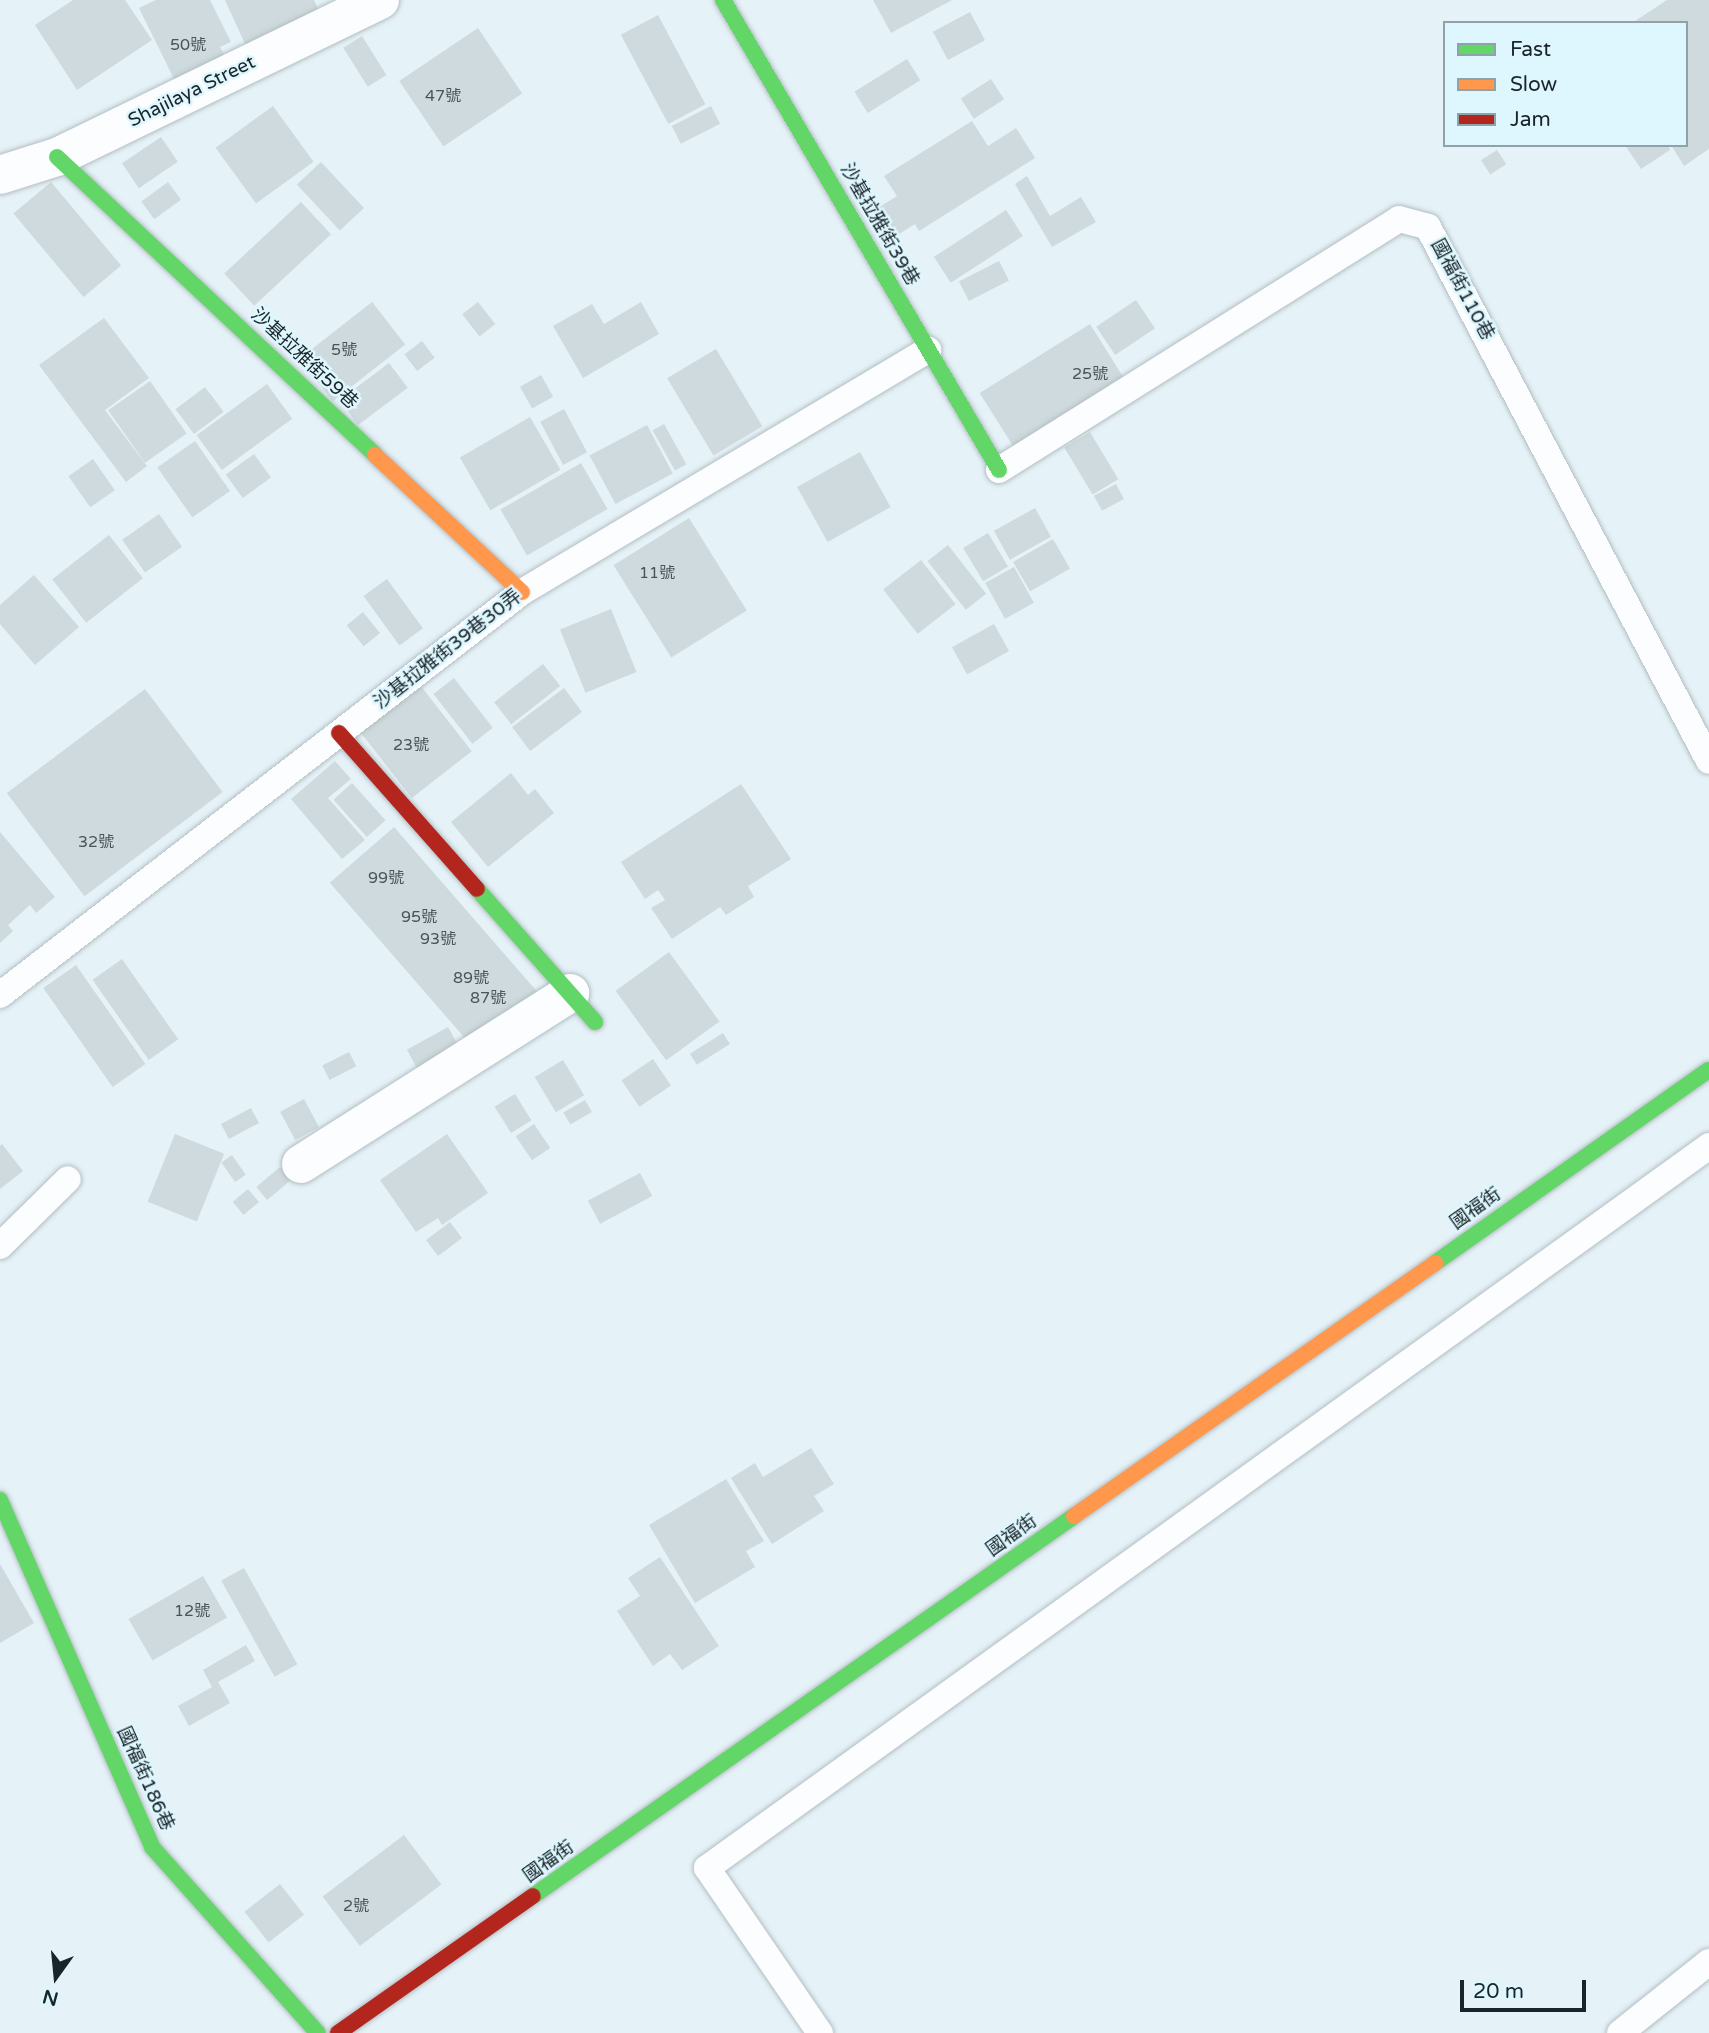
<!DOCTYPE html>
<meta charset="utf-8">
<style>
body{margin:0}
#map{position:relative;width:1709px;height:2033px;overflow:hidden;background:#e5f2f7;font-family:"Varela Round","Noto Sans TC",sans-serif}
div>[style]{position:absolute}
.building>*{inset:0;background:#cedadd;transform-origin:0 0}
.roads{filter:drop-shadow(0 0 2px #b3bec3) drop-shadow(0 0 2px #b3bec3)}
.lane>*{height:26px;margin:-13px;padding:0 13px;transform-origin:13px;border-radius:13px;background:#fbfdfe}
.street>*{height:38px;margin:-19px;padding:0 19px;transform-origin:19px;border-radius:19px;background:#fbfdfe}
.fast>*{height:16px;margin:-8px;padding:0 8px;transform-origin:8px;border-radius:8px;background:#63d668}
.slow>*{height:16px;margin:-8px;padding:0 8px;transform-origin:8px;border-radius:8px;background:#ff974d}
.jam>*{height:16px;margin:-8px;padding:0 8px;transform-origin:8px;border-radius:8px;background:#b3261e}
span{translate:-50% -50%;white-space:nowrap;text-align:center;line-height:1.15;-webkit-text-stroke:5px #def6fe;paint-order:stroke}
.number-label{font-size:16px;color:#495458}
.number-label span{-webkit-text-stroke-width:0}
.street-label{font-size:19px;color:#1a2529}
.legend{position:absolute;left:1443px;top:21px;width:245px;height:126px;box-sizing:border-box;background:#def6fe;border:2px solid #90a2a9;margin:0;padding:9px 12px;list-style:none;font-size:21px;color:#1a2529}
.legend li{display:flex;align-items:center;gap:14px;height:35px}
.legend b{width:35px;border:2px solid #90a2a9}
.north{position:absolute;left:21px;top:1942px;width:70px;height:70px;-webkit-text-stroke:5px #def6fe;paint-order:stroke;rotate:195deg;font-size:19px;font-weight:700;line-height:28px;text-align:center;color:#1a2529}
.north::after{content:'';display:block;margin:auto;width:24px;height:32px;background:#1a2529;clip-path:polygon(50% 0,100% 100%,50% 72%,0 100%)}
.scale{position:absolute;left:1460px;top:1980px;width:126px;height:32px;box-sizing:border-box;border:4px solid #1a2529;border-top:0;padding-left:9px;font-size:21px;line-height:24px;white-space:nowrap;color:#1a2529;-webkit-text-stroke:5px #def6fe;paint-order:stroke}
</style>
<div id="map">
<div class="building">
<div style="clip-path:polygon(73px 0,125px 0,152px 40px,77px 90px,35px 25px)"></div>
<div style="clip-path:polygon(156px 0,210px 0,231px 42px,220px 47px,227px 60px,177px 85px,139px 8px)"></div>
<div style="clip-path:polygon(225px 0,314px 0,320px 13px,246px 46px)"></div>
<div style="clip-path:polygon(873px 0,952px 0,891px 33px)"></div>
<div style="clip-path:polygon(1667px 0,1709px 0,1709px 149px,1684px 166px,1671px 145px,1686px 145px,1686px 23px,1632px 23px)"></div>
<div style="left:970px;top:12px;width:32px;height:42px;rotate:62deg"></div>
<div style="left:658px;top:15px;width:101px;height:42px;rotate:62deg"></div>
<div style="left:478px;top:28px;width:79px;height:95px;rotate:56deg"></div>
<div style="left:362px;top:36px;width:46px;height:22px;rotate:58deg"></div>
<div style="left:907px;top:59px;width:25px;height:62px;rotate:58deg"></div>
<div style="left:991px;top:79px;width:24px;height:36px;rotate:57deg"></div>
<div style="left:273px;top:106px;width:69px;height:71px;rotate:54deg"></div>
<div style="left:711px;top:106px;width:20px;height:44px;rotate:63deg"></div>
<div style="clip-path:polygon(972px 121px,988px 146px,1016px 128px,1035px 158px,919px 231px,915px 224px,891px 239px,873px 211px,897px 196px,884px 176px)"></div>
<div style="left:161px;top:137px;width:30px;height:47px;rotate:56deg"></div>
<div style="clip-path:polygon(1625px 145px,1668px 145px,1670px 150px,1641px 169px)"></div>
<div style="left:1497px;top:150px;width:17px;height:19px;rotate:57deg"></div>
<div style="left:321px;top:162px;width:63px;height:33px;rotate:47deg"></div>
<div style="clip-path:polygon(1027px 176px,1050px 216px,1081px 197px,1096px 222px,1052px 247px,1015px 184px)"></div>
<div style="left:51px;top:182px;width:109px;height:49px;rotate:50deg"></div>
<div style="left:168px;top:182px;width:22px;height:33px;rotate:54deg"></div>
<div style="left:301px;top:202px;width:44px;height:105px;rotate:47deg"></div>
<div style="left:1006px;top:210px;width:31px;height:86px;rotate:57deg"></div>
<div style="left:999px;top:261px;width:22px;height:45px;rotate:63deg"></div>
<div style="left:1136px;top:300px;width:34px;height:48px;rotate:56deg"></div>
<div style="left:372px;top:302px;width:54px;height:92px;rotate:52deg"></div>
<div style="left:478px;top:302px;width:28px;height:20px;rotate:52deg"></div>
<div style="clip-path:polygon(641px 302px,659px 334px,583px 378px,553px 326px,592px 304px,604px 324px)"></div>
<div style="clip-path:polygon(104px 318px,149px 378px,105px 410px,147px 466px,126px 482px,39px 365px)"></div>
<div style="left:1090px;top:324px;width:70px;height:130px;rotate:58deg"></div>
<div style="left:422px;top:341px;width:21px;height:22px;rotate:53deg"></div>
<div style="left:716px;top:349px;width:90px;height:57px;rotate:59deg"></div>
<div style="left:389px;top:363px;width:31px;height:62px;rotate:53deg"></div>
<div style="left:541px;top:375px;width:25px;height:24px;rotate:61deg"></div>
<div style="left:150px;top:381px;width:64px;height:51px;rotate:55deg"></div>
<div style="left:267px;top:384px;width:43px;height:87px;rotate:54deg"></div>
<div style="left:205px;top:387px;width:31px;height:37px;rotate:53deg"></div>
<div style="left:564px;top:409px;width:49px;height:27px;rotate:62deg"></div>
<div style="left:530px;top:417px;width:61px;height:81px;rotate:60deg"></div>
<div style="left:664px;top:424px;width:46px;height:13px;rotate:61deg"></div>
<div style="left:647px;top:425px;width:55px;height:65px;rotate:62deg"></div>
<div style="left:1090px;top:432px;width:55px;height:30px;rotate:59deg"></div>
<div style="left:195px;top:441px;width:61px;height:46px;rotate:55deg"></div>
<div style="left:860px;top:452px;width:63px;height:72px;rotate:61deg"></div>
<div style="left:254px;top:454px;width:29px;height:35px;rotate:54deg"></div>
<div style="left:93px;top:459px;width:38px;height:30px;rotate:55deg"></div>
<div style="left:581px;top:463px;width:53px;height:93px;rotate:60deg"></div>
<div style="left:1116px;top:484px;width:17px;height:25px;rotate:62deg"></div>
<div style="left:1035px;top:508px;width:33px;height:47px;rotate:61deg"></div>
<div style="left:159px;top:514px;width:40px;height:45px;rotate:55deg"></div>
<div style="left:689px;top:518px;width:109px;height:89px;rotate:58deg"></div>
<div style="left:988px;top:533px;width:39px;height:29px;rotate:59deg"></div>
<div style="left:109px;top:535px;width:55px;height:72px;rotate:52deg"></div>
<div style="left:1053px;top:539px;width:34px;height:46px;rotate:60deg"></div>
<div style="left:948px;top:545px;width:62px;height:26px;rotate:52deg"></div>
<div style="left:921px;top:560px;width:56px;height:48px;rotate:52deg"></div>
<div style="left:1014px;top:567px;width:41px;height:33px;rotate:61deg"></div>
<div style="clip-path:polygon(34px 575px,79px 627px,35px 665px,0 624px,0 605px)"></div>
<div style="left:387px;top:579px;width:61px;height:29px;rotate:54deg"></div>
<div style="left:611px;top:609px;width:68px;height:55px;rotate:68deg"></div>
<div style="left:363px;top:612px;width:27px;height:21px;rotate:51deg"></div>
<div style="left:994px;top:624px;width:31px;height:48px;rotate:61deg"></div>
<div style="left:543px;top:664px;width:28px;height:62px;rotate:52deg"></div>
<div style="left:454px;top:678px;width:63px;height:26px;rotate:52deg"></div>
<div style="left:420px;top:685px;width:84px;height:76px;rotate:52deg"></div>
<div style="left:564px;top:688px;width:30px;height:65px;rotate:53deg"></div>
<div style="left:145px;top:689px;width:129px;height:173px;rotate:53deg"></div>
<div style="clip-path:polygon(335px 761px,351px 779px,328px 798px,365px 840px,342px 859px,291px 799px)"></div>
<div style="clip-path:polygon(511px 773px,528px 795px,535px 789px,554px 813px,488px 867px,451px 822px)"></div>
<div style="left:352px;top:783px;width:50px;height:25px;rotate:48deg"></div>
<div style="clip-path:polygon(741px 784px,791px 859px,748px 886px,754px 897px,726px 915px,720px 907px,672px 939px,651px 908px,665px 900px,658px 890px,645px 899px,621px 862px)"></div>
<div style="left:394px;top:827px;width:220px;height:85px;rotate:49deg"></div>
<div style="clip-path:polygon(0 832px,55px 897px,36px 913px,30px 905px,8px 925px,13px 931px,0 943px)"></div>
<div style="left:669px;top:952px;width:86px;height:66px;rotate:54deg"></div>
<div style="left:122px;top:959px;width:98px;height:36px;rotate:55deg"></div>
<div style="left:76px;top:965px;width:121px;height:40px;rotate:55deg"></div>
<div style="left:448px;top:1027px;width:25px;height:47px;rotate:61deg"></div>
<div style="left:723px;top:1033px;width:13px;height:39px;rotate:58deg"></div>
<div style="left:349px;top:1052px;width:16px;height:30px;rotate:63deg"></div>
<div style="left:653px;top:1059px;width:32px;height:38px;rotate:56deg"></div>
<div style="left:563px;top:1060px;width:41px;height:33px;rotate:59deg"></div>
<div style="left:515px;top:1094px;width:31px;height:24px;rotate:58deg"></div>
<div style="left:304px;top:1099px;width:32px;height:27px;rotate:62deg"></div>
<div style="left:585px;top:1100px;width:14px;height:25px;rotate:60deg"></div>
<div style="left:251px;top:1108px;width:17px;height:34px;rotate:62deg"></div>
<div style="left:534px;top:1124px;width:29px;height:22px;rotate:56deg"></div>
<div style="left:175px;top:1134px;width:53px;height:73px;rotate:22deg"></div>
<div style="clip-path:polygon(447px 1134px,488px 1193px,442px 1225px,438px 1218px,416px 1232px,380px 1180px)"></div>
<div style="clip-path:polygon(2px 1144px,23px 1171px,0 1189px,0 1146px)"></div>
<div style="left:232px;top:1155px;width:24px;height:13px;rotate:55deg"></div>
<div style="left:280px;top:1167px;width:17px;height:31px;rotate:50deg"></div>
<div style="left:640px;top:1173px;width:26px;height:59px;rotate:62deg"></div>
<div style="left:248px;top:1189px;width:17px;height:20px;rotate:50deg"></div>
<div style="left:450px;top:1222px;width:20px;height:30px;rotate:53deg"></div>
<div style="clip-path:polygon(811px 1448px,834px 1484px,814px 1496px,824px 1511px,772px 1544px,731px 1478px,755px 1463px,763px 1477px)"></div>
<div style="clip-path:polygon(726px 1479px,764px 1541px,746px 1551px,755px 1567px,695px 1603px,649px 1525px)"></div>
<div style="clip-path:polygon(660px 1557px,719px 1646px,682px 1670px,670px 1654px,653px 1666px,617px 1611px,640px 1596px,628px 1578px)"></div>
<div style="clip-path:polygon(0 1564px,34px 1623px,0 1643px)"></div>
<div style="left:244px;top:1568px;width:110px;height:26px;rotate:61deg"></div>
<div style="left:203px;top:1576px;width:48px;height:86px;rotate:60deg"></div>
<div style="clip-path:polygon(246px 1645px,255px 1661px,218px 1682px,230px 1703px,189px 1726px,178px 1706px,212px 1687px,203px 1670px)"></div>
<div style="left:404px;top:1835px;width:62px;height:102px;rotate:53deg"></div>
<div style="left:280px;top:1884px;width:39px;height:45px;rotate:52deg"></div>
</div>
<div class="roads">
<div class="lane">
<div style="left:999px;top:470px;width:472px;rotate:-32.1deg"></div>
<div style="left:1399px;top:219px;width:30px;rotate:15deg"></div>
<div style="left:1428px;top:227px;width:603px;rotate:62.25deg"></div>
<div style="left:0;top:995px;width:659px;rotate:-37.67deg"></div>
<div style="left:522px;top:592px;width:473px;rotate:-30.8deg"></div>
<div style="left:0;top:1246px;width:95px;rotate:-44.6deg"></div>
<div style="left:820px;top:2033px;width:200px;rotate:-124.4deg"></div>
<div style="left:707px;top:1868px;width:1235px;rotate:-35.77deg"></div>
<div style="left:1620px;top:2033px;width:114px;rotate:-38.6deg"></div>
</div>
<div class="street">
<div style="left:0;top:175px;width:60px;rotate:-17.5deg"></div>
<div style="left:57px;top:157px;width:359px;rotate:-25.9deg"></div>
<div style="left:301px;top:1164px;width:319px;rotate:-32.4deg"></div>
</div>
<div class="fast">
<div style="left:723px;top:0;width:545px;rotate:59.58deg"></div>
<div style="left:57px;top:157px;width:436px;rotate:43.1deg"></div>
<div style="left:477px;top:889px;width:178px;rotate:48.4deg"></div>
<div style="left:1435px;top:1263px;width:335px;rotate:-35.2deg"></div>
<div style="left:0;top:1500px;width:379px;rotate:66.3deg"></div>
<div style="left:152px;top:1847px;width:249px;rotate:48.3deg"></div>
<div style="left:533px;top:1896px;width:661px;rotate:-35.08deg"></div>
</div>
<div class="slow">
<div style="left:375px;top:455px;width:201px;rotate:43deg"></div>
<div style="left:1074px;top:1516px;width:441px;rotate:-35deg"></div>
</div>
<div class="jam">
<div style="left:339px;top:733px;width:208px;rotate:48.5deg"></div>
<div style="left:338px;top:2033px;width:238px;rotate:-35.1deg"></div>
</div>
</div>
<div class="number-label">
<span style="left:188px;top:45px">50號</span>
<span style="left:443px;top:96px">47號</span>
<span style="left:344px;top:350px">5號</span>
<span style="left:1090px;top:374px">25號</span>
<span style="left:657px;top:573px">11號</span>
<span style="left:411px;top:745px">23號</span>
<span style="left:96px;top:842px">32號</span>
<span style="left:386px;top:878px">99號</span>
<span style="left:419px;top:917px">95號</span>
<span style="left:438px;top:939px">93號</span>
<span style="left:471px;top:978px">89號</span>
<span style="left:488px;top:998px">87號</span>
<span style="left:192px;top:1611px">12號</span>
<span style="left:356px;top:1906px">2號</span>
</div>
<div class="street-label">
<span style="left:192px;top:92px;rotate:-26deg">Shajilaya Street</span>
<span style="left:879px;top:225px;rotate:60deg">沙基拉雅街39巷</span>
<span style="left:1462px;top:290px;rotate:62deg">國福街110巷</span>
<span style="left:304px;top:359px;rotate:43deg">沙基拉雅街59巷</span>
<span style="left:448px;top:650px;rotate:-38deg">沙基拉雅街39巷30弄</span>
<span style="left:1476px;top:1209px;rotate:-35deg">國福街</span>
<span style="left:1012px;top:1536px;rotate:-35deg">國福街</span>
<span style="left:145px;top:1779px;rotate:66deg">國福街186巷</span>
<span style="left:549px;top:1862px;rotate:-35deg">國福街</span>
</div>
<ul class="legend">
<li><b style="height:9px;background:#63d668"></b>Fast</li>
<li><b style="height:9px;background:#ff974d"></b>Slow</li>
<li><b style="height:9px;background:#b3261e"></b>Jam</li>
</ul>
<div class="north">N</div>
<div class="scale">20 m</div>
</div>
